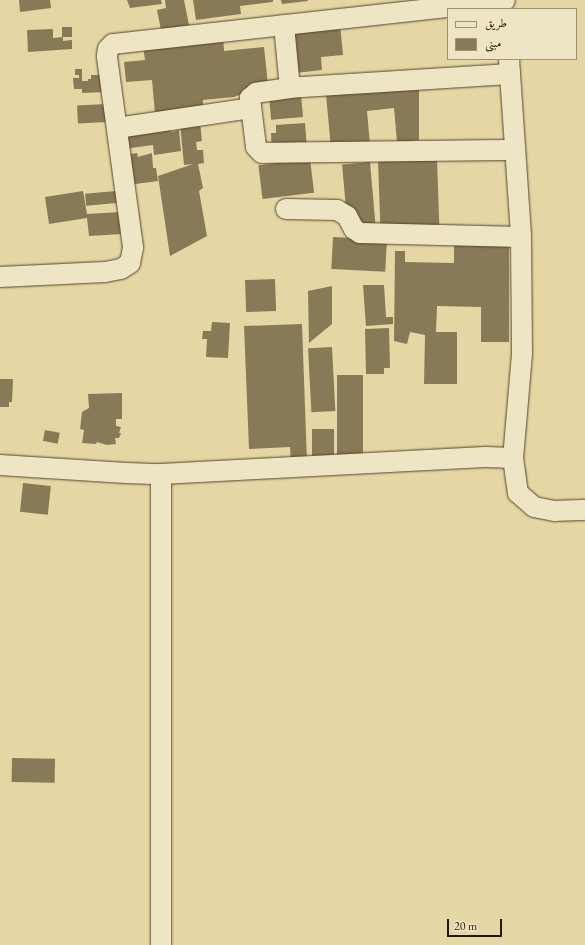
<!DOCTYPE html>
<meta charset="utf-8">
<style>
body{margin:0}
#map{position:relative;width:585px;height:945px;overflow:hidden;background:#e5d7a4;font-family:"EB Garamond",Amiri,serif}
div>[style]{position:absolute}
.building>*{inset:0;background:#897a57;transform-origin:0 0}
.roads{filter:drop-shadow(0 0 1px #55462c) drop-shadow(0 0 1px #55462c)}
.minor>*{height:20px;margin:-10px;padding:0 10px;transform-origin:10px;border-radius:10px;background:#eee5c4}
span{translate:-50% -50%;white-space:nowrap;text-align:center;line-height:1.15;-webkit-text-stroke:4px #eee5c4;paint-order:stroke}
.legend{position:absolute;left:447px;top:8px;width:130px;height:52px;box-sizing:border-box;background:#eee5c4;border:1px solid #9e9277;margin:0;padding:5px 7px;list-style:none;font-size:12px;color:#251604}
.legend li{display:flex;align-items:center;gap:8px;height:20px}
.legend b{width:20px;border:1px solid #9e9277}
.scale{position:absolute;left:447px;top:919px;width:55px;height:18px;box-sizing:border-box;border:2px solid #251604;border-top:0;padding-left:5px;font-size:12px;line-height:14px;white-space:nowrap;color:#251604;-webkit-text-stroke:3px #eee5c4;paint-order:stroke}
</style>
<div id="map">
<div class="building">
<div style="clip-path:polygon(19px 0,50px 0,51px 8px,20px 12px)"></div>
<div style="clip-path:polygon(127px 0,161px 0,162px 4px,130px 8px)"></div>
<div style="clip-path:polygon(165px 0,184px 0,189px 25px,161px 30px,157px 10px,166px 8px)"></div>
<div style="clip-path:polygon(193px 0,273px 0,273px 2px,240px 6px,241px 14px,196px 20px)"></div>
<div style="clip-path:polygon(281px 0,308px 0,308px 1px,282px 4px)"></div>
<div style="clip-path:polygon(340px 24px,343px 55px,321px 57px,322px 70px,295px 73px,290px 30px)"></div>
<div style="left:62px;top:27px;width:10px;height:10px"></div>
<div style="clip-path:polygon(53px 29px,53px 38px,63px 37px,63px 41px,72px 40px,72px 49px,28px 52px,27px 30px)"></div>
<div style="clip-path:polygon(223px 34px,224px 51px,264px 47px,268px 85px,234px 97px,203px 100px,203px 110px,155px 114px,152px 80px,126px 82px,124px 62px,145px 60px,143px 45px)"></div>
<div style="clip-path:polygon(75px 69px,82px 69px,82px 81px,88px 81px,88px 79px,91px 79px,91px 75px,105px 75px,106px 92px,82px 93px,82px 89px,74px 89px,73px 78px,79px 78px,79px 75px,75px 75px)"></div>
<div style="clip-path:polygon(419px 89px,419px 140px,397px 142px,394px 108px,367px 111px,370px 145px,331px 149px,326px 94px)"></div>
<div style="left:301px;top:94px;width:23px;height:32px;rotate:85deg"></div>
<div style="left:106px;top:104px;width:18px;height:29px;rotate:87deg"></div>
<div style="clip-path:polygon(200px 122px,202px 141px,196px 142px,197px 150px,203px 150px,204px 163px,198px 164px,203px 188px,199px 191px,207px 236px,170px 256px,158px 176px,193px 164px,184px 165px,180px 124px)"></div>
<div style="clip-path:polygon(305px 123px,307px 149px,272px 152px,271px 133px,276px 133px,276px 125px)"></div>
<div style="clip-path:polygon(172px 129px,171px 132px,179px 130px,181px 151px,154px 155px,153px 145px,124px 149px,122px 133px)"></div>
<div style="clip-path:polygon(137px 153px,138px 157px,152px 153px,153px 168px,156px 168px,158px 181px,128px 185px,124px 155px)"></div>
<div style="left:310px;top:159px;width:34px;height:52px;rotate:83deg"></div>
<div style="left:437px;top:159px;width:68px;height:59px;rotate:88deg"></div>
<div style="left:370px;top:162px;width:63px;height:28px;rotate:85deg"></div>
<div style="clip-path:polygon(83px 191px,87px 214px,120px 212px,122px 234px,89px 236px,87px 218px,49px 224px,45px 197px)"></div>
<div style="left:116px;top:191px;width:12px;height:31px;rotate:85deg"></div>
<div style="left:333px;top:237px;width:54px;height:32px;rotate:3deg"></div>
<div style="clip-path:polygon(454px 244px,509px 244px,509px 342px,481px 342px,481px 307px,437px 306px,436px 332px,457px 332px,457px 384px,424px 384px,425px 335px,410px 332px,407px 344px,394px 341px,395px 251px,405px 251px,405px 262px,454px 263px)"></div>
<div style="left:275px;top:279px;width:32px;height:30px;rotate:88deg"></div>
<div style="clip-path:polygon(363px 285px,384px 285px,386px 317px,393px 317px,393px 324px,366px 326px)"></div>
<div style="clip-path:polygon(332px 286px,332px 324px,309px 343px,308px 291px)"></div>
<div style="clip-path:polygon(212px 322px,230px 323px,228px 358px,206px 357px,207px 339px,202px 339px,203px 331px,211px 331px)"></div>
<div style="clip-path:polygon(302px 324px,307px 462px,291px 463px,290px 447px,249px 449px,244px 326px)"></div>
<div style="clip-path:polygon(389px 328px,390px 368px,384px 368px,384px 374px,366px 374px,365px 329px)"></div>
<div style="left:332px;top:347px;width:64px;height:24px;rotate:87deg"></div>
<div style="left:337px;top:375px;width:26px;height:82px"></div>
<div style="clip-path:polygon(0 379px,13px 379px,12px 402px,9px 402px,9px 407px,0 407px)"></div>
<div style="clip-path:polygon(122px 393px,122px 419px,116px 419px,116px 426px,121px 427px,119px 433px,121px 433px,119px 438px,115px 438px,116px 444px,107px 445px,97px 442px,96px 444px,82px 443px,84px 430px,80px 429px,82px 412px,89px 408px,88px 394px)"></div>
<div style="left:312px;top:429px;width:22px;height:30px"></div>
<div style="left:45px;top:430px;width:15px;height:11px;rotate:11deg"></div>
<div style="left:23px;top:483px;width:28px;height:29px;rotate:6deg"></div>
<div style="left:12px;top:758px;width:43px;height:24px;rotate:1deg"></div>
</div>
<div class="roads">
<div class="minor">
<div style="left:284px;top:25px;width:63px;rotate:84.6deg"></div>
<div style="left:509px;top:59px;width:178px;rotate:86.1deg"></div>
<div style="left:521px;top:237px;width:117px;rotate:89.5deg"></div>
<div style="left:522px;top:354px;width:104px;rotate:94.9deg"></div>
<div style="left:513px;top:458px;width:35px;rotate:82deg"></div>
<div style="left:518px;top:493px;width:21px;rotate:41deg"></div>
<div style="left:534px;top:507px;width:21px;rotate:11deg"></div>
<div style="left:555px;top:511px;width:30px;rotate:-2deg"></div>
<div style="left:510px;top:74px;width:220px;rotate:176.4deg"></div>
<div style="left:290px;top:88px;width:34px;rotate:172deg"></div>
<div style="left:256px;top:93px;width:8px;rotate:140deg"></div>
<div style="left:250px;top:98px;width:49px;rotate:83deg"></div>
<div style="left:256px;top:147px;width:8px;rotate:45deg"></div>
<div style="left:262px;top:153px;width:253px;rotate:-0.7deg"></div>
<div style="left:117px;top:128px;width:135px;rotate:-8.5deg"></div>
<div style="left:286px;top:209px;width:51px;rotate:1.1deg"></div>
<div style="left:337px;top:210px;width:12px;rotate:31deg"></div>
<div style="left:347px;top:216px;width:15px;rotate:62deg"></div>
<div style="left:354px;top:229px;width:7px;rotate:34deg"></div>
<div style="left:360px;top:233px;width:161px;rotate:1.4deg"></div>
<div style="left:0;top:277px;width:105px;rotate:-2.7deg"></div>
<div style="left:105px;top:272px;width:16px;rotate:-11deg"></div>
<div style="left:121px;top:269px;width:11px;rotate:-34deg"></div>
<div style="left:130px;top:263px;width:16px;rotate:-79deg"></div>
<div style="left:133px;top:247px;width:193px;rotate:-97.8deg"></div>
<div style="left:107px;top:56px;width:7px;rotate:-82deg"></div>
<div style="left:108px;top:49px;width:7px;rotate:-45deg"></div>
<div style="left:113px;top:44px;width:394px;rotate:-6.3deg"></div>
<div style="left:0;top:465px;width:126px;rotate:3.6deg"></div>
<div style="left:126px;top:473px;width:35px;rotate:2deg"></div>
<div style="left:161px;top:474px;width:324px;rotate:-3deg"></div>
<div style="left:485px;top:457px;width:28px;rotate:2deg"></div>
<div style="left:161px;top:945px;width:471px;rotate:-90deg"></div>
</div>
</div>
<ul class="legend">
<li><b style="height:5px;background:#eee5c4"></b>طريق</li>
<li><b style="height:11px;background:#897a57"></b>مبنى</li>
</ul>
<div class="scale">20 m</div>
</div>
